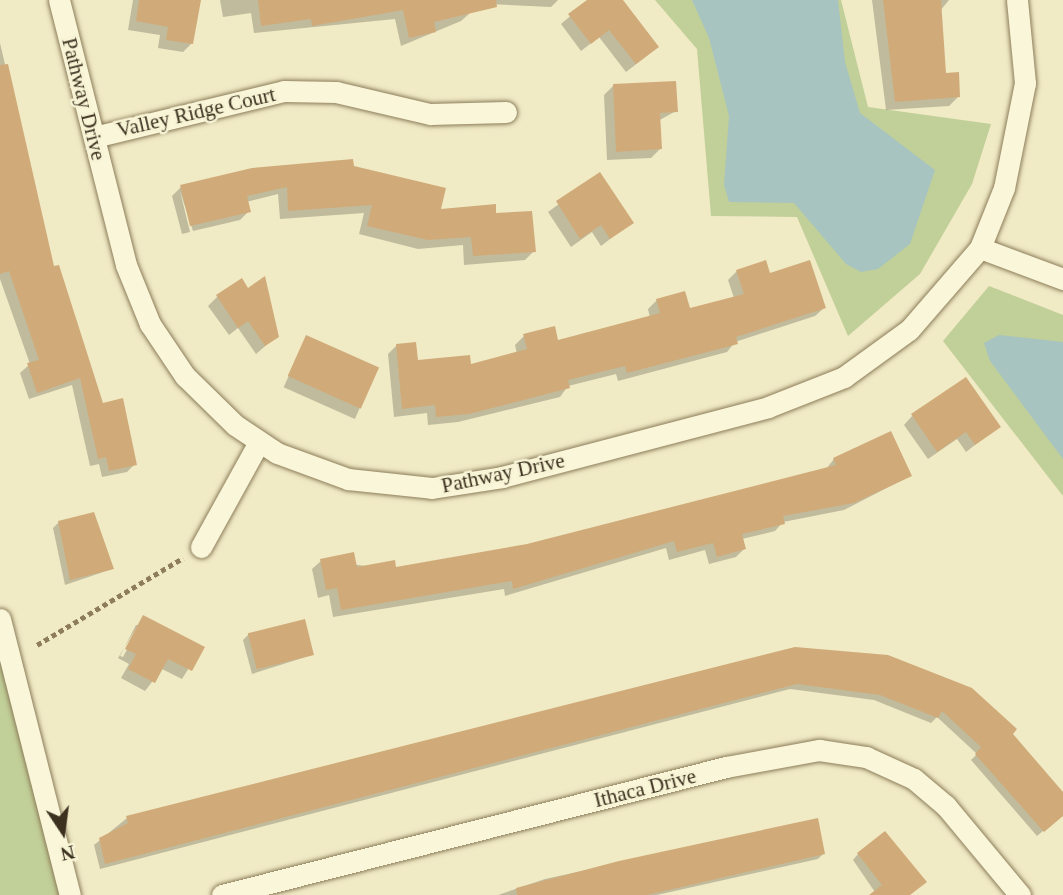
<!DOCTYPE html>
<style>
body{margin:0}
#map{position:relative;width:1063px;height:895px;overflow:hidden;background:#f0eac5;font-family:"Times New Roman",serif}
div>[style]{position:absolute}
.green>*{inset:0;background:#c1cf98}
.water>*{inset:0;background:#a7c4c0}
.shadow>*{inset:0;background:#0003;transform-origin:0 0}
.building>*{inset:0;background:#d0ab79;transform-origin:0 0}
.path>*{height:4.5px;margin-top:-2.25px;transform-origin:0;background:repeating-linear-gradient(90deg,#8d7d5a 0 5px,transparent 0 8.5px)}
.roads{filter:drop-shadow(0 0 2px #8d7d5a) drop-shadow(0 0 2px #8d7d5a)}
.minor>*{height:21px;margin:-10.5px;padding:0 10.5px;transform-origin:10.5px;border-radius:10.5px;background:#faf6d9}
span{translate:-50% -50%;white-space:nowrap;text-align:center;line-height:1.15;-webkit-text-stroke:5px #f7f3d5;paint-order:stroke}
.street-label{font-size:21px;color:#3c311f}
.north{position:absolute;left:28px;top:797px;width:70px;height:70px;-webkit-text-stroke:5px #f7f3d5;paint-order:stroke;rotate:167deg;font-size:19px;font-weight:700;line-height:28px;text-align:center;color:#3c311f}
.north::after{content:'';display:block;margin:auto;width:24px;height:32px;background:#3c311f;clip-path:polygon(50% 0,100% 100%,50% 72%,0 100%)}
</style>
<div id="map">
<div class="green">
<div style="clip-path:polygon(655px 0,841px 0,868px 107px,991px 124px,972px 184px,920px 274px,848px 336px,797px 217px,711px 216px,697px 49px)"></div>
<div style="clip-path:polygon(989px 286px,1063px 315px,1063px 496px,943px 341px)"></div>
<div style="clip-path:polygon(0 620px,70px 895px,0 895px)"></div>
</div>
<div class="water">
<div style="clip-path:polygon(692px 0,838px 0,845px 62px,860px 113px,935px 170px,910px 244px,878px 269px,861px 272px,846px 264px,794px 203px,729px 202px,724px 185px,729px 116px,709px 38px)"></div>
<div style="clip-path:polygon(999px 335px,1063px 342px,1063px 459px,990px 361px,984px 343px)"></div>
</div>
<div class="shadow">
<div style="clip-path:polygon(133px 0,199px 0,192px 43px,183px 52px,158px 48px,160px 35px,128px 30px)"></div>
<div style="clip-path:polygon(220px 0,558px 0,551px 7px,467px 3px,470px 13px,461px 21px,401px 46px,395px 19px,254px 33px,251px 13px,223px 17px)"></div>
<div style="clip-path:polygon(589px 0,621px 0,648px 55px,626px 72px,599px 37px,581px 51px,561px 24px)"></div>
<div style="clip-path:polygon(872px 0,949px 0,940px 11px,944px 74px,958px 97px,949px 106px,886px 110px)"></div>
<div style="clip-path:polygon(0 43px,53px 268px,102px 405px,135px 464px,127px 472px,102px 477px,99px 464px,90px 466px,72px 385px,29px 399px,20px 373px,30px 364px,0 279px)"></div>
<div style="clip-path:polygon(613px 86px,676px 111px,658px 121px,660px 149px,651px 158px,607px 160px,604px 95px)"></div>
<div style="clip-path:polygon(352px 167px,439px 210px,494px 215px,534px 251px,525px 260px,464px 265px,463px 245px,418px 249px,359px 234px,364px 213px,280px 219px,278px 194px,246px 202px,249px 211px,240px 220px,193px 231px,180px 191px,190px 232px,182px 234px,172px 196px,181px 187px)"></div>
<div style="clip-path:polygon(599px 175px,631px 223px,601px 246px,592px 232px,571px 247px,548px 212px)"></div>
<div style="clip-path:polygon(737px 271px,769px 275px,824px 308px,815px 316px,735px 342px,727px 352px,618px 381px,616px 374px,568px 386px,560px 397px,458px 422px,428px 425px,427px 413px,394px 417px,388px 354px,397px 345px,417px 362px,470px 366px,517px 354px,515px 345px,524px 336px,557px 342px,650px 318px,648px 309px,657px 300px,689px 310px,734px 298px,728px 280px)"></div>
<div style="clip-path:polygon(248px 290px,277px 336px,256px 354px,238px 328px,229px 335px,208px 306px,217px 297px)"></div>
<div style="left:306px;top:337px;width:78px;height:55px;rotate:24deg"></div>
<div style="clip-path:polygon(912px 416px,998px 427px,966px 452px,957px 439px,928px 459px,904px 425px)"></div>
<div style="clip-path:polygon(834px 459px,910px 476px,844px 510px,783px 522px,775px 531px,742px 539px,744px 549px,736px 557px,709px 564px,705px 550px,669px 560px,666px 548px,505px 596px,504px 589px,333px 617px,329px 595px,318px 598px,312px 569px,321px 561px,395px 569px,527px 546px,826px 469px)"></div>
<div style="clip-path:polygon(59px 522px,112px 569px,65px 585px,53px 528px)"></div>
<div style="clip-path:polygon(evenodd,143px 617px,202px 647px,182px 679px,162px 669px,145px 691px,121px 678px,129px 664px,118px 658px,143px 617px,136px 625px,140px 625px,123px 657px,120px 656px,136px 625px)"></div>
<div style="clip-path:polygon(249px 634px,312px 655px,252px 674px,243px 640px)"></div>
<div style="clip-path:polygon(795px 649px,1011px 733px,1063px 795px,1063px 814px,1037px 836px,971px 760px,977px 754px,937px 717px,931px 723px,874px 700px,790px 689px,100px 869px,94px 845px,127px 818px)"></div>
<div style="clip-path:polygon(817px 820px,823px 854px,818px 859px,657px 895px,498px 895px,545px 879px)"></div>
<div style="clip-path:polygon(858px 854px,909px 895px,877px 895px,853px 860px)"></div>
</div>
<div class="building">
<div style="clip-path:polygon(139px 0,201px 0,193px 44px,166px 40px,168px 27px,136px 21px)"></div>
<div style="clip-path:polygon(258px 0,496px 0,497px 7px,434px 22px,436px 32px,409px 38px,403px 10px,312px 26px,311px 19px,261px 26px)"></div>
<div style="clip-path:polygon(587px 0,623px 0,659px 47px,636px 64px,609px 30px,591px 44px,568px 14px)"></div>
<div style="clip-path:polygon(883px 0,941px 0,946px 73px,959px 72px,960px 97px,895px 102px)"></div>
<div style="clip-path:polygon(8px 64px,54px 266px,59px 265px,103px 403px,123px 398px,137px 465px,109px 471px,106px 457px,98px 459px,80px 378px,37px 393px,27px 363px,39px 360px,9px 271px,0 274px,0 65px)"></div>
<div style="clip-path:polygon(676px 81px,678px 112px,660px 113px,662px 149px,616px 152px,613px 84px)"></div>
<div style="clip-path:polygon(353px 159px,354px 166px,446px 188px,441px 209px,496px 204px,496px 213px,532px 211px,536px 252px,473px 256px,471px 237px,428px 240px,367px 226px,372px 205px,288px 211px,287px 187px,247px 196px,251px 212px,190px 226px,180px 185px,252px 168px)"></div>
<div style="clip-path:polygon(600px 172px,634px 223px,610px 239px,601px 225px,580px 239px,556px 201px)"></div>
<div style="clip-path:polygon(766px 260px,770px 273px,810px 260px,826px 308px,736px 337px,738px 344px,627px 373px,625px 366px,568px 380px,570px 388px,469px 414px,436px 417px,435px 405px,402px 409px,396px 344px,416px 342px,418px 360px,470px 355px,471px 364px,527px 349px,523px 334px,555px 326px,558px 340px,660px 313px,656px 299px,685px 291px,690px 308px,744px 294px,736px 270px)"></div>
<div style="clip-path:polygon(265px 276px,279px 337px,265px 346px,248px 321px,238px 328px,216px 295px,242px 278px,248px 288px)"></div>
<div style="left:306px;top:335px;width:80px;height:45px;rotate:24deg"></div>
<div style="clip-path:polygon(966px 377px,1001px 427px,975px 445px,966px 432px,937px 452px,911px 414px)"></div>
<div style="clip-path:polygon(891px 431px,912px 476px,854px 503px,783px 516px,785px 524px,742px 534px,746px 549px,717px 557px,713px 543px,677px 552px,674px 541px,513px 589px,512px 581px,341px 610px,337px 588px,326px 590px,320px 559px,354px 552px,357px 567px,395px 560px,396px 567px,527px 544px,836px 465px,833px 458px)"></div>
<div style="clip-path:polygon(94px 512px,114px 569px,70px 580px,58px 521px)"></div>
<div style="clip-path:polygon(143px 615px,205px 647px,192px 671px,168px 659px,155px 683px,128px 669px,136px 654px,125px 649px)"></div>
<div style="left:305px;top:619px;width:37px;height:59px;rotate:76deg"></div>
<div style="clip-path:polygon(795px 647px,888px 655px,972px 688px,1017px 729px,1013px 734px,1063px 792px,1063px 816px,1044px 832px,975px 754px,981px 747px,942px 711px,938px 718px,880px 695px,797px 684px,105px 864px,99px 838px,128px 823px,126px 816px)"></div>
<div style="clip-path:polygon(818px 818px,825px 854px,647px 895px,517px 895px,516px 888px,619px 861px)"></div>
<div style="clip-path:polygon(885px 831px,927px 882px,910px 895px,869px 895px,882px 885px,857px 853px)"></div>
</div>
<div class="path">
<div style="left:37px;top:645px;width:170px;rotate:-30.8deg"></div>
</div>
<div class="roads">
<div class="minor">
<div style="left:59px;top:0;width:273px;rotate:75.8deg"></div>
<div style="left:126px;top:265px;width:64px;rotate:67.9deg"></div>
<div style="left:150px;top:324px;width:63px;rotate:56.1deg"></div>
<div style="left:185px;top:376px;width:70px;rotate:44.4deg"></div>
<div style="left:235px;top:425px;width:50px;rotate:33.7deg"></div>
<div style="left:277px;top:453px;width:76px;rotate:20.1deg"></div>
<div style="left:348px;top:479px;width:84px;rotate:6.1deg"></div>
<div style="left:432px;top:488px;width:71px;rotate:-8.9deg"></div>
<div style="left:502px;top:477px;width:275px;rotate:-14.7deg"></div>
<div style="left:768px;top:407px;width:82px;rotate:-21.5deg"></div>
<div style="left:844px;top:377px;width:80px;rotate:-35.9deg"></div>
<div style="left:909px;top:330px;width:108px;rotate:-49.1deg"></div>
<div style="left:980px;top:248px;width:65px;rotate:-68.2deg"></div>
<div style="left:1004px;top:188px;width:107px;rotate:-78.7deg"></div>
<div style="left:1025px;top:83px;width:83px;rotate:-95.5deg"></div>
<div style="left:94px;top:137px;width:195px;rotate:-13.6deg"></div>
<div style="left:284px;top:91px;width:52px;rotate:1.1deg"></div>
<div style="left:336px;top:92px;width:97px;rotate:13.2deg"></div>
<div style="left:430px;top:114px;width:76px;rotate:-1.5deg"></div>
<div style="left:980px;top:248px;width:89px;rotate:20.5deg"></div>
<div style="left:201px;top:547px;width:120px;rotate:-61.1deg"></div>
<div style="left:0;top:619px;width:285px;rotate:75.8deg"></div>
<div style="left:222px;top:895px;width:520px;rotate:-14.25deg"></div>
<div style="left:726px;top:767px;width:95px;rotate:-10.4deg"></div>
<div style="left:819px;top:750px;width:48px;rotate:8.5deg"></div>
<div style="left:866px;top:757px;width:53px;rotate:24.6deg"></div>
<div style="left:914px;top:779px;width:42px;rotate:40.2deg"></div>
<div style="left:946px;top:806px;width:116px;rotate:50.3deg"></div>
</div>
</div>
<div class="street-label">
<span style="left:84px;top:99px;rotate:76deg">Pathway Drive</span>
<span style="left:196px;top:112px;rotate:-13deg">Valley Ridge Court</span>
<span style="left:503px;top:473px;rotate:-12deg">Pathway Drive</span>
<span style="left:645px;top:788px;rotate:-14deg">Ithaca Drive</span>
</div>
<div class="north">N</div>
</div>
